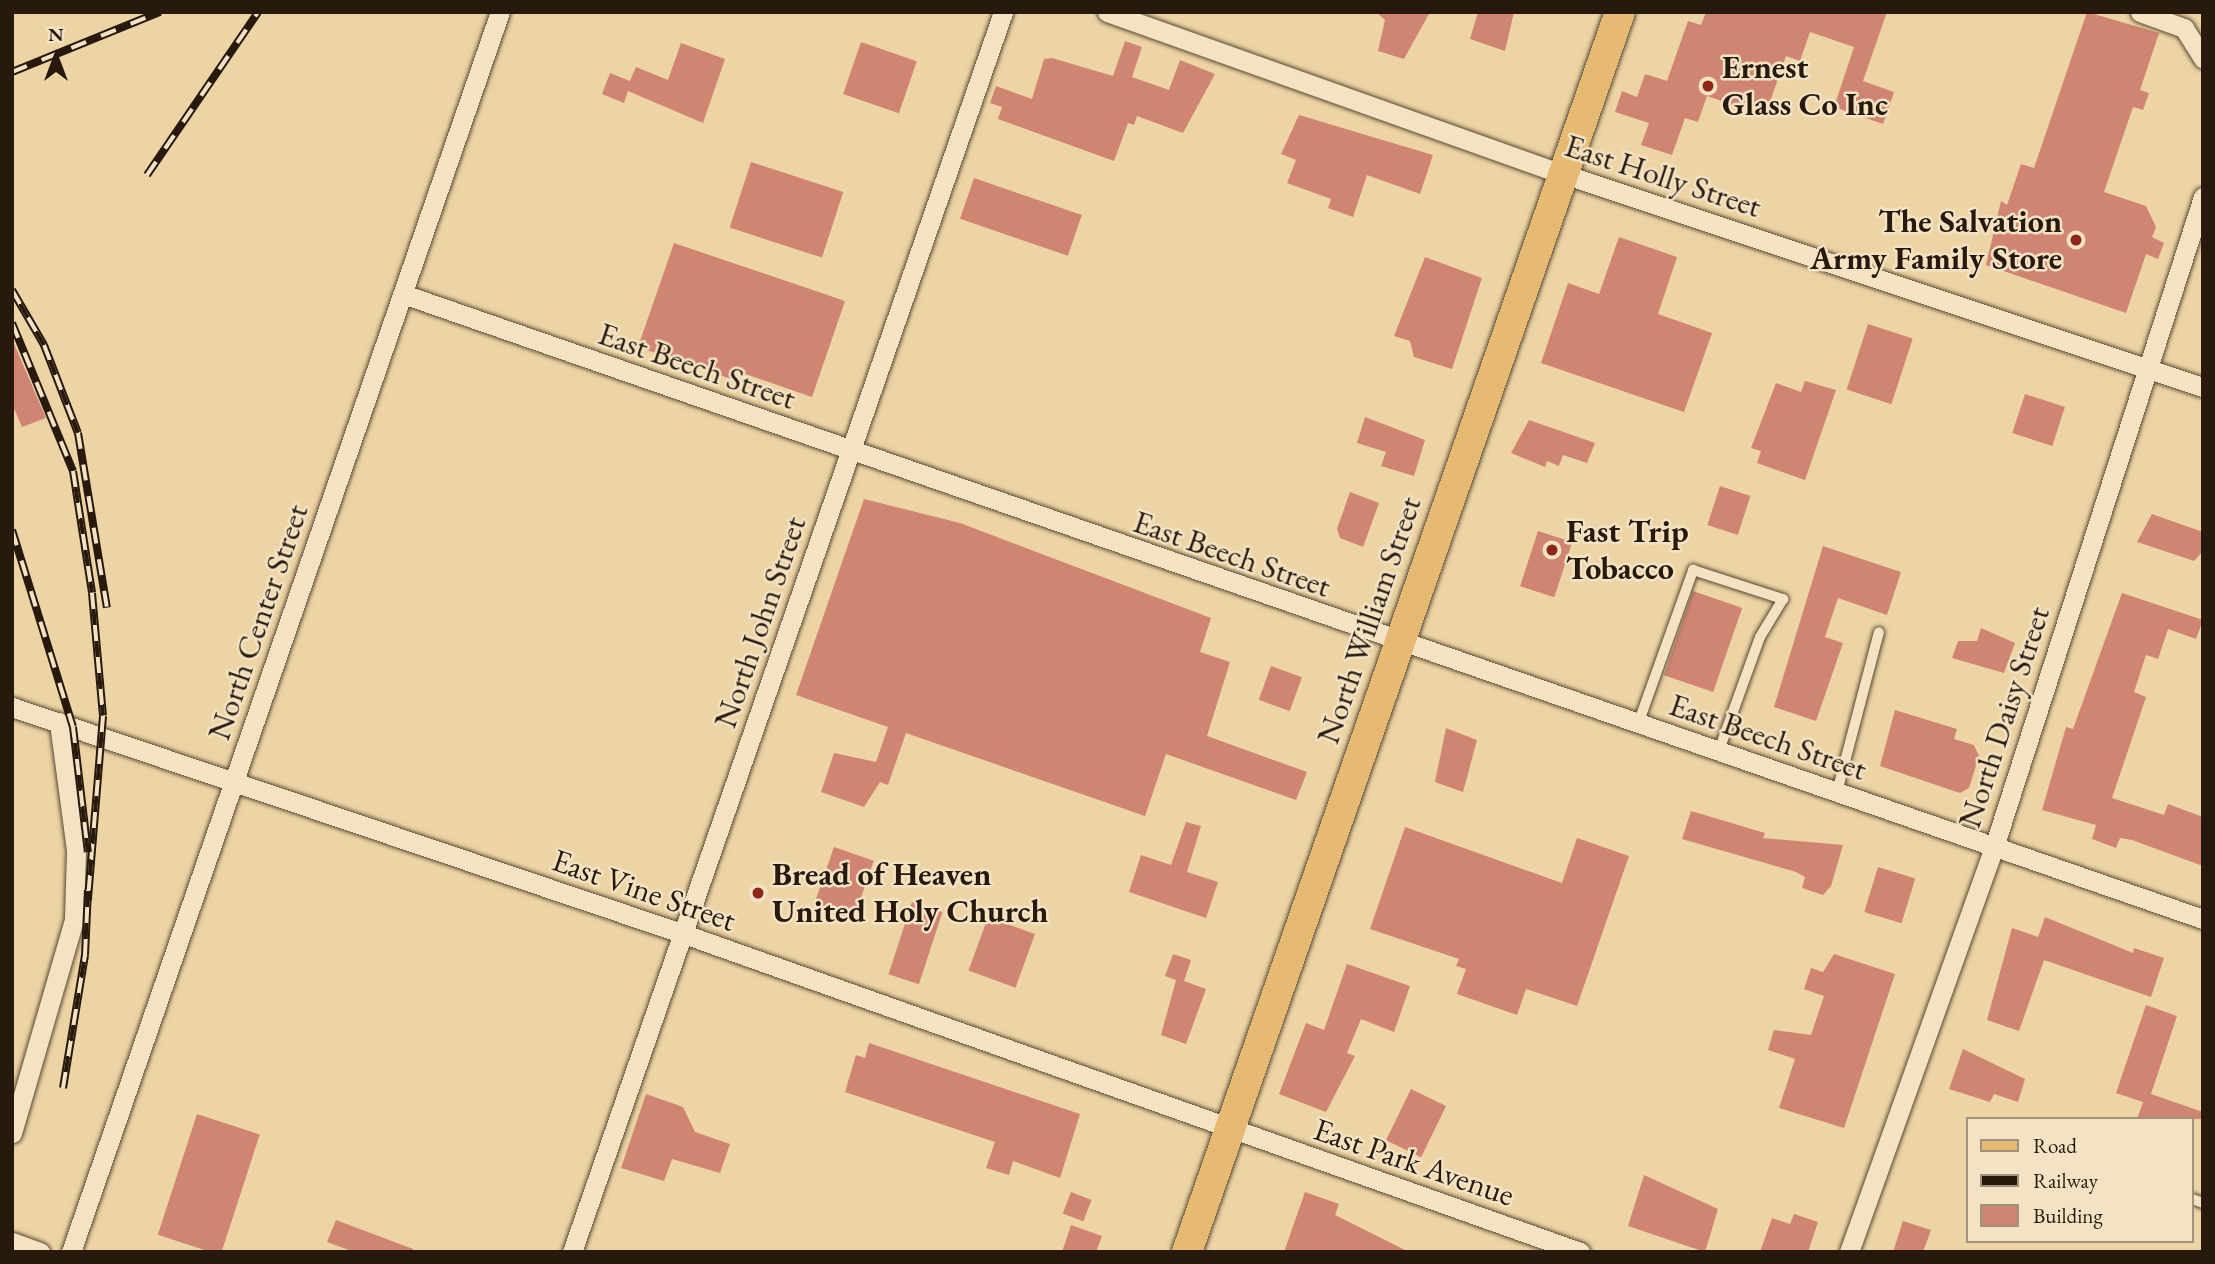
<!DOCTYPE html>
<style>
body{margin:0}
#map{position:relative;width:2215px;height:1264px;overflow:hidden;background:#edd4a4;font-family:"EB Garamond",serif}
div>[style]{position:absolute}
.building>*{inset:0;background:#d08572;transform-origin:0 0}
.roads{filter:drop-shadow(0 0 2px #584833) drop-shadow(0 0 2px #584833)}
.service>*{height:10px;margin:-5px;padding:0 5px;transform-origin:5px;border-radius:5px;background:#f3e3c4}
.minor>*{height:19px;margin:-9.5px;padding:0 9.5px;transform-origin:9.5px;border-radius:9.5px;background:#f3e3c4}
.primary>*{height:30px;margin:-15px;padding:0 15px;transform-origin:15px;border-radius:15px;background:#e6ba72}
.rail>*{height:8px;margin-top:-4px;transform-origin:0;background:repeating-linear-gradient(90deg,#f3e3c4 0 16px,#271a0d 0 32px);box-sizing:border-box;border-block:2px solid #271a0d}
.dots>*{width:19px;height:19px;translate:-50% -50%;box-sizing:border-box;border:4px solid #f3e3c4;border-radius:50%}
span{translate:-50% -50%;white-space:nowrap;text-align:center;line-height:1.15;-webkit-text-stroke:5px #f3e3c4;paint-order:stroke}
.poi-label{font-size:32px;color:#271a0d;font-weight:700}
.left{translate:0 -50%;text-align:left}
.right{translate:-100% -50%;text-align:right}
.street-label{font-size:32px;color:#271a0d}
.frame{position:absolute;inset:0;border:14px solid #271a0d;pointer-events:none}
.legend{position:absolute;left:1966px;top:1117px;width:228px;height:126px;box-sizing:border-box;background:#f3e3c4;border:2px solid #a1937b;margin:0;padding:9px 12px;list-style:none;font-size:21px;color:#271a0d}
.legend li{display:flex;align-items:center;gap:14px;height:35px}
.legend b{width:35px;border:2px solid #a1937b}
.north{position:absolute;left:21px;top:21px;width:70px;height:70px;-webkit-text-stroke:5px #f3e3c4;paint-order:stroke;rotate:0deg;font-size:19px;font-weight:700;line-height:28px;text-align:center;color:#271a0d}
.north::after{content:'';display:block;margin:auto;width:24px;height:32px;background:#271a0d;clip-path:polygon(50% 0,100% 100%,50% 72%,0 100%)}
</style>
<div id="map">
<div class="building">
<div style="clip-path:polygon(1376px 12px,1430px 12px,1404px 59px,1378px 51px,1385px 20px)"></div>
<div style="clip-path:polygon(1478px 12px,1514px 12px,1505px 51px,1470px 39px)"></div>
<div style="clip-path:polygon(1706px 12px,1887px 12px,1863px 81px,1894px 92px,1883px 124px,1834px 107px,1854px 47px,1810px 32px,1800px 61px,1786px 56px,1765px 116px,1707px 96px,1698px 122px,1685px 118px,1672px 155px,1641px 145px,1649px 123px,1615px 112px,1622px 91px,1637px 97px,1645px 74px,1667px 81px,1688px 21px,1701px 25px)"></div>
<div style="clip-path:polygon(2087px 12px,2159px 33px,2140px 90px,2149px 93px,2143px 110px,2133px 107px,2104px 192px,2146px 206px,2156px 227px,2152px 237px,2164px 243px,2158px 259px,2146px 254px,2126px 313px,1986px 265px,2001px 201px,2007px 205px,2021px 164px,2034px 168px)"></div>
<div style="clip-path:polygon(1125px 41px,1142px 47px,1132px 77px,1169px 90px,1180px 60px,1215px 74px,1183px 133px,1137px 116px,1134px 125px,1128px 123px,1114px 161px,998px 119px,1002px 107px,990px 103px,996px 86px,1032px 99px,1044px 59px,1052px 58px,1113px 76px)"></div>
<div style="left:861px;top:42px;width:59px;height:55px;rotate:19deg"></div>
<div style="clip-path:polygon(681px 43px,725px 59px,703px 123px,628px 91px,624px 103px,602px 94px,610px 73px,630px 81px,636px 67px,668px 80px)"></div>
<div style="clip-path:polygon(1299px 115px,1433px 155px,1420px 194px,1367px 175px,1353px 217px,1328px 208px,1331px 199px,1287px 183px,1296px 160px,1281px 154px)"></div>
<div style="left:751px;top:162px;width:97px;height:69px;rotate:18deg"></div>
<div style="left:974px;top:178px;width:114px;height:43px;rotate:19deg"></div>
<div style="clip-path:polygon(1619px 237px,1677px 257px,1658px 314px,1712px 333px,1684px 412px,1541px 363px,1568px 283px,1599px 294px)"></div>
<div style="clip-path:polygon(674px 243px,845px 301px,812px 397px,734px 370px,731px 379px,638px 347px)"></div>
<div style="clip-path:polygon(1425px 257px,1482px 278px,1452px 369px,1414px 357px,1410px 341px,1394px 336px)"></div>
<div style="left:1868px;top:324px;width:47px;height:69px;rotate:18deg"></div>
<div style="clip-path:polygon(12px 339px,46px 418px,22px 427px,12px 404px)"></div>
<div style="clip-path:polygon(1805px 381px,1836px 390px,1805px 480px,1757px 463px,1761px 451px,1751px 448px,1776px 383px,1801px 392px)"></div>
<div style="left:2025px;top:394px;width:42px;height:41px;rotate:18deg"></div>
<div style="clip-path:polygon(1365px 417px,1425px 440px,1414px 476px,1381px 466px,1386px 452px,1357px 443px)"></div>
<div style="clip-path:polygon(1529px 420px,1595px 443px,1587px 463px,1563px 455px,1559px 466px,1547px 461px,1545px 467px,1511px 453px)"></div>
<div style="left:1720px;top:486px;width:32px;height:41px;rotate:18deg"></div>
<div style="clip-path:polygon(1350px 492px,1379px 503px,1363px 547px,1340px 538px,1337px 529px)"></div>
<div style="clip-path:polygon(864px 499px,960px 523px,1211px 618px,1200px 652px,1230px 662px,1207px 736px,1307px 772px,1296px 800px,1166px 754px,1145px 816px,906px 733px,888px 785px,880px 782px,864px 807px,821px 792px,834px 753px,876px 762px,888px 727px,796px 695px)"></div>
<div style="clip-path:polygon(2152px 514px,2203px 532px,2203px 551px,2194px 561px,2137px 542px)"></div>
<div style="left:1538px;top:531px;width:36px;height:58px;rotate:18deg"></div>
<div style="clip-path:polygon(1823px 546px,1901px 572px,1887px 615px,1838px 598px,1825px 637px,1843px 643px,1816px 721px,1774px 707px)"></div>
<div style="left:1693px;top:591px;width:52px;height:89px;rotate:19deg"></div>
<div style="clip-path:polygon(2122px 593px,2203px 620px,2196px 639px,2168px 629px,2158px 659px,2146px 655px,2134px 692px,2146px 697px,2112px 798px,2164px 815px,2168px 804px,2203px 817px,2203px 866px,2132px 840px,2120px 838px,2116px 848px,2092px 839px,2096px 825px,2042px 810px,2066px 727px,2073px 729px)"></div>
<div style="clip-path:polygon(1981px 628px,2015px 643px,2004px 673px,1952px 658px,1958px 641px,1977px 641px)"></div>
<div style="left:1271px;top:666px;width:33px;height:36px;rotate:20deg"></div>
<div style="clip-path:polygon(1895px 710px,1957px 729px,1954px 739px,1974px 745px,1979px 756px,1969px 788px,1960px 793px,1880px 766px)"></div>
<div style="clip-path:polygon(1446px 728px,1477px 740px,1463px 792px,1435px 782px)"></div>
<div style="clip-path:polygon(1691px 811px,1765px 833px,1763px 838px,1843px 845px,1831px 886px,1823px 895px,1802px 888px,1805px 877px,1796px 872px,1682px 839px)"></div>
<div style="clip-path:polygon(1186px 822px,1201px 826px,1187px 872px,1218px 882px,1206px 918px,1129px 892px,1141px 855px,1171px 865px)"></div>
<div style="clip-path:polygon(1405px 827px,1562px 883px,1577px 838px,1629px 856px,1577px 1006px,1526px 989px,1517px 1015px,1457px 994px,1466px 969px,1456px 966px,1459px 959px,1370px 929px)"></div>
<div style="left:834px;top:847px;width:42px;height:62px;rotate:19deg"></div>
<div style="left:1878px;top:867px;width:39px;height:47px;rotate:17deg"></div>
<div style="left:912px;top:902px;width:32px;height:76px;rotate:18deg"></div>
<div style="left:988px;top:917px;width:50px;height:57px;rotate:20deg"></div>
<div style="clip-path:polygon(2045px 917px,2133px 953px,2134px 948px,2164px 958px,2151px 997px,2044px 960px,2019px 1031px,1987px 1020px,2012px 928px,2038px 937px)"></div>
<div style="clip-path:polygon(1173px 954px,1191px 960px,1184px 981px,1206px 989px,1186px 1044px,1161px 1035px,1176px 980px,1165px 976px)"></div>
<div style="clip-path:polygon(1834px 954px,1895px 974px,1844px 1128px,1779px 1108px,1795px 1059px,1768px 1050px,1774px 1030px,1811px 1035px,1824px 996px,1804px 989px,1811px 968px,1823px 972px)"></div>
<div style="clip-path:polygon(1347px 964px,1410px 986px,1394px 1032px,1361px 1019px,1347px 1053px,1355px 1056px,1326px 1112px,1279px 1094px,1306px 1023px,1324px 1030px)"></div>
<div style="clip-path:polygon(2146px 1005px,2177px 1016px,2151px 1094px,2203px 1112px,2203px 1119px,2137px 1119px,2143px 1102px,2116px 1093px)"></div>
<div style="clip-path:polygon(869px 1043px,1080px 1114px,1060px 1178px,1013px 1161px,1009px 1175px,986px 1168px,995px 1142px,845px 1092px,856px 1055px,865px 1058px)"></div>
<div style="clip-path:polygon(1963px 1049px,2025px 1079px,2018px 1102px,1994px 1094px,1990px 1102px,1949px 1089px)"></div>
<div style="left:1411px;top:1089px;width:39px;height:57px;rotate:26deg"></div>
<div style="clip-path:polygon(646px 1094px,683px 1107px,695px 1132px,730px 1144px,720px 1173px,672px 1159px,664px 1181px,621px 1168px)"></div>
<div style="left:197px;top:1114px;width:66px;height:127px;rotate:18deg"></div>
<div style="clip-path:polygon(1644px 1175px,1718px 1209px,1705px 1252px,1628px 1226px)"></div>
<div style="left:1071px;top:1192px;width:22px;height:23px;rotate:21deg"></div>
<div style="clip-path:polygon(1305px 1192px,1339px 1204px,1335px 1215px,1409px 1252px,1284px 1252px)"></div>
<div style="clip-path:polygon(1794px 1214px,1818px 1222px,1808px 1252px,1760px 1252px,1772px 1218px,1790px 1224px)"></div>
<div style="clip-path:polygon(336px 1220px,413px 1249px,413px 1252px,354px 1252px,327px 1242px)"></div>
<div style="clip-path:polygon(1903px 1221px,1931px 1230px,1923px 1252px,1893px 1252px)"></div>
<div style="clip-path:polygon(1071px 1225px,1102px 1236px,1096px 1252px,1062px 1252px)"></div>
</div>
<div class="roads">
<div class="service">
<div style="left:1638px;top:724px;width:164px;rotate:-70.3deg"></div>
<div style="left:1693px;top:570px;width:95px;rotate:17.9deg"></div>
<div style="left:1783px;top:599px;width:44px;rotate:121.2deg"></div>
<div style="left:1760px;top:637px;width:120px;rotate:109.9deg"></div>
<div style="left:1837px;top:792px;width:165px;rotate:-75.3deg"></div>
<div style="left:2192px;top:1199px;width:12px;rotate:20deg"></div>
</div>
<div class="minor">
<div style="left:1107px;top:12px;width:484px;rotate:19.6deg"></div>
<div style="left:1563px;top:174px;width:675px;rotate:18.41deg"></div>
<div style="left:2140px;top:12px;width:47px;rotate:20deg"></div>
<div style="left:2184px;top:28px;width:36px;rotate:58deg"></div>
<div style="left:403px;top:294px;width:1905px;rotate:19.15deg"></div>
<div style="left:12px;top:707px;width:709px;rotate:18.66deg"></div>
<div style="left:684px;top:934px;width:951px;rotate:19.54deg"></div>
<div style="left:12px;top:1133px;width:223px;rotate:-73.8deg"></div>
<div style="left:74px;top:919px;width:69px;rotate:-88.3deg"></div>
<div style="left:76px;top:850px;width:129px;rotate:-97.6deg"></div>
<div style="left:12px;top:1242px;width:30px;rotate:20deg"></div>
<div style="left:71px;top:1252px;width:1312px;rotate:-70.92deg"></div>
<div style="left:572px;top:1252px;width:1313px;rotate:-70.83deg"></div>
<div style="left:1849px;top:1252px;width:430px;rotate:-70.3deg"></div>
<div style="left:1994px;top:847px;width:683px;rotate:-72.18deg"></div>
</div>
<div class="primary">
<div style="left:1187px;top:1252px;width:1313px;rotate:-70.75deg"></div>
</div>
</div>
<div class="rail">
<div style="left:12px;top:72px;width:160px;rotate:-22.1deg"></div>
<div style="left:147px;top:175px;width:197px;rotate:-55.7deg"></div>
<div style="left:12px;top:290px;width:64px;rotate:59.8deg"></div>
<div style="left:44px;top:345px;width:94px;rotate:68.9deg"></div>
<div style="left:78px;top:433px;width:177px;rotate:80.6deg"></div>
<div style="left:12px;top:323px;width:160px;rotate:67.6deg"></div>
<div style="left:73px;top:471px;width:123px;rotate:81.1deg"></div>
<div style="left:92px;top:593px;width:123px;rotate:84.9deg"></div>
<div style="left:103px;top:716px;width:185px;rotate:94.7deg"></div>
<div style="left:12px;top:530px;width:206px;rotate:72.8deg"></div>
<div style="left:73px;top:727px;width:126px;rotate:83.2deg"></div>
<div style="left:63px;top:1088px;width:135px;rotate:-80.6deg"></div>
<div style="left:85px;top:955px;width:65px;rotate:-87.4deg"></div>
</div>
<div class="dots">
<div style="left:1708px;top:86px;background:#8f2418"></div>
<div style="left:2076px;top:240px;background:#8f2418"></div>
<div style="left:1552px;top:550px;background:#8f2418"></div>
<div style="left:758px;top:893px;background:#8f2418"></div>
</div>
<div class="poi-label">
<span class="left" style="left:1722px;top:86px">Ernest<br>Glass Co Inc</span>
<span class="right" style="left:2062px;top:240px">The Salvation<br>Army Family Store</span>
<span class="left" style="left:1566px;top:550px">Fast Trip<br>Tobacco</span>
<span class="left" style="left:772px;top:893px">Bread of Heaven<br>United Holy Church</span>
</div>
<div class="street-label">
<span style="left:1663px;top:176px;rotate:18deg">East Holly Street</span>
<span style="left:697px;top:366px;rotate:19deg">East Beech Street</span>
<span style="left:1232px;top:554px;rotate:19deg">East Beech Street</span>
<span style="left:1369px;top:620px;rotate:-71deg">North William Street</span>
<span style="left:258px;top:622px;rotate:-71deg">North Center Street</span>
<span style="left:760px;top:622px;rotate:-71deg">North John Street</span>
<span style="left:2004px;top:717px;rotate:-72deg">North Daisy Street</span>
<span style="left:1768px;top:737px;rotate:19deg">East Beech Street</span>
<span style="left:644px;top:890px;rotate:19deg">East Vine Street</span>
<span style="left:1414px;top:1162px;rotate:19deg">East Park Avenue</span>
</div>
<div class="frame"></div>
<ul class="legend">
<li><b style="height:9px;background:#e6ba72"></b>Road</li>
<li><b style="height:9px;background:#271a0d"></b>Railway</li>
<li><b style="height:19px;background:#d08572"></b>Building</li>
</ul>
<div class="north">N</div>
</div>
